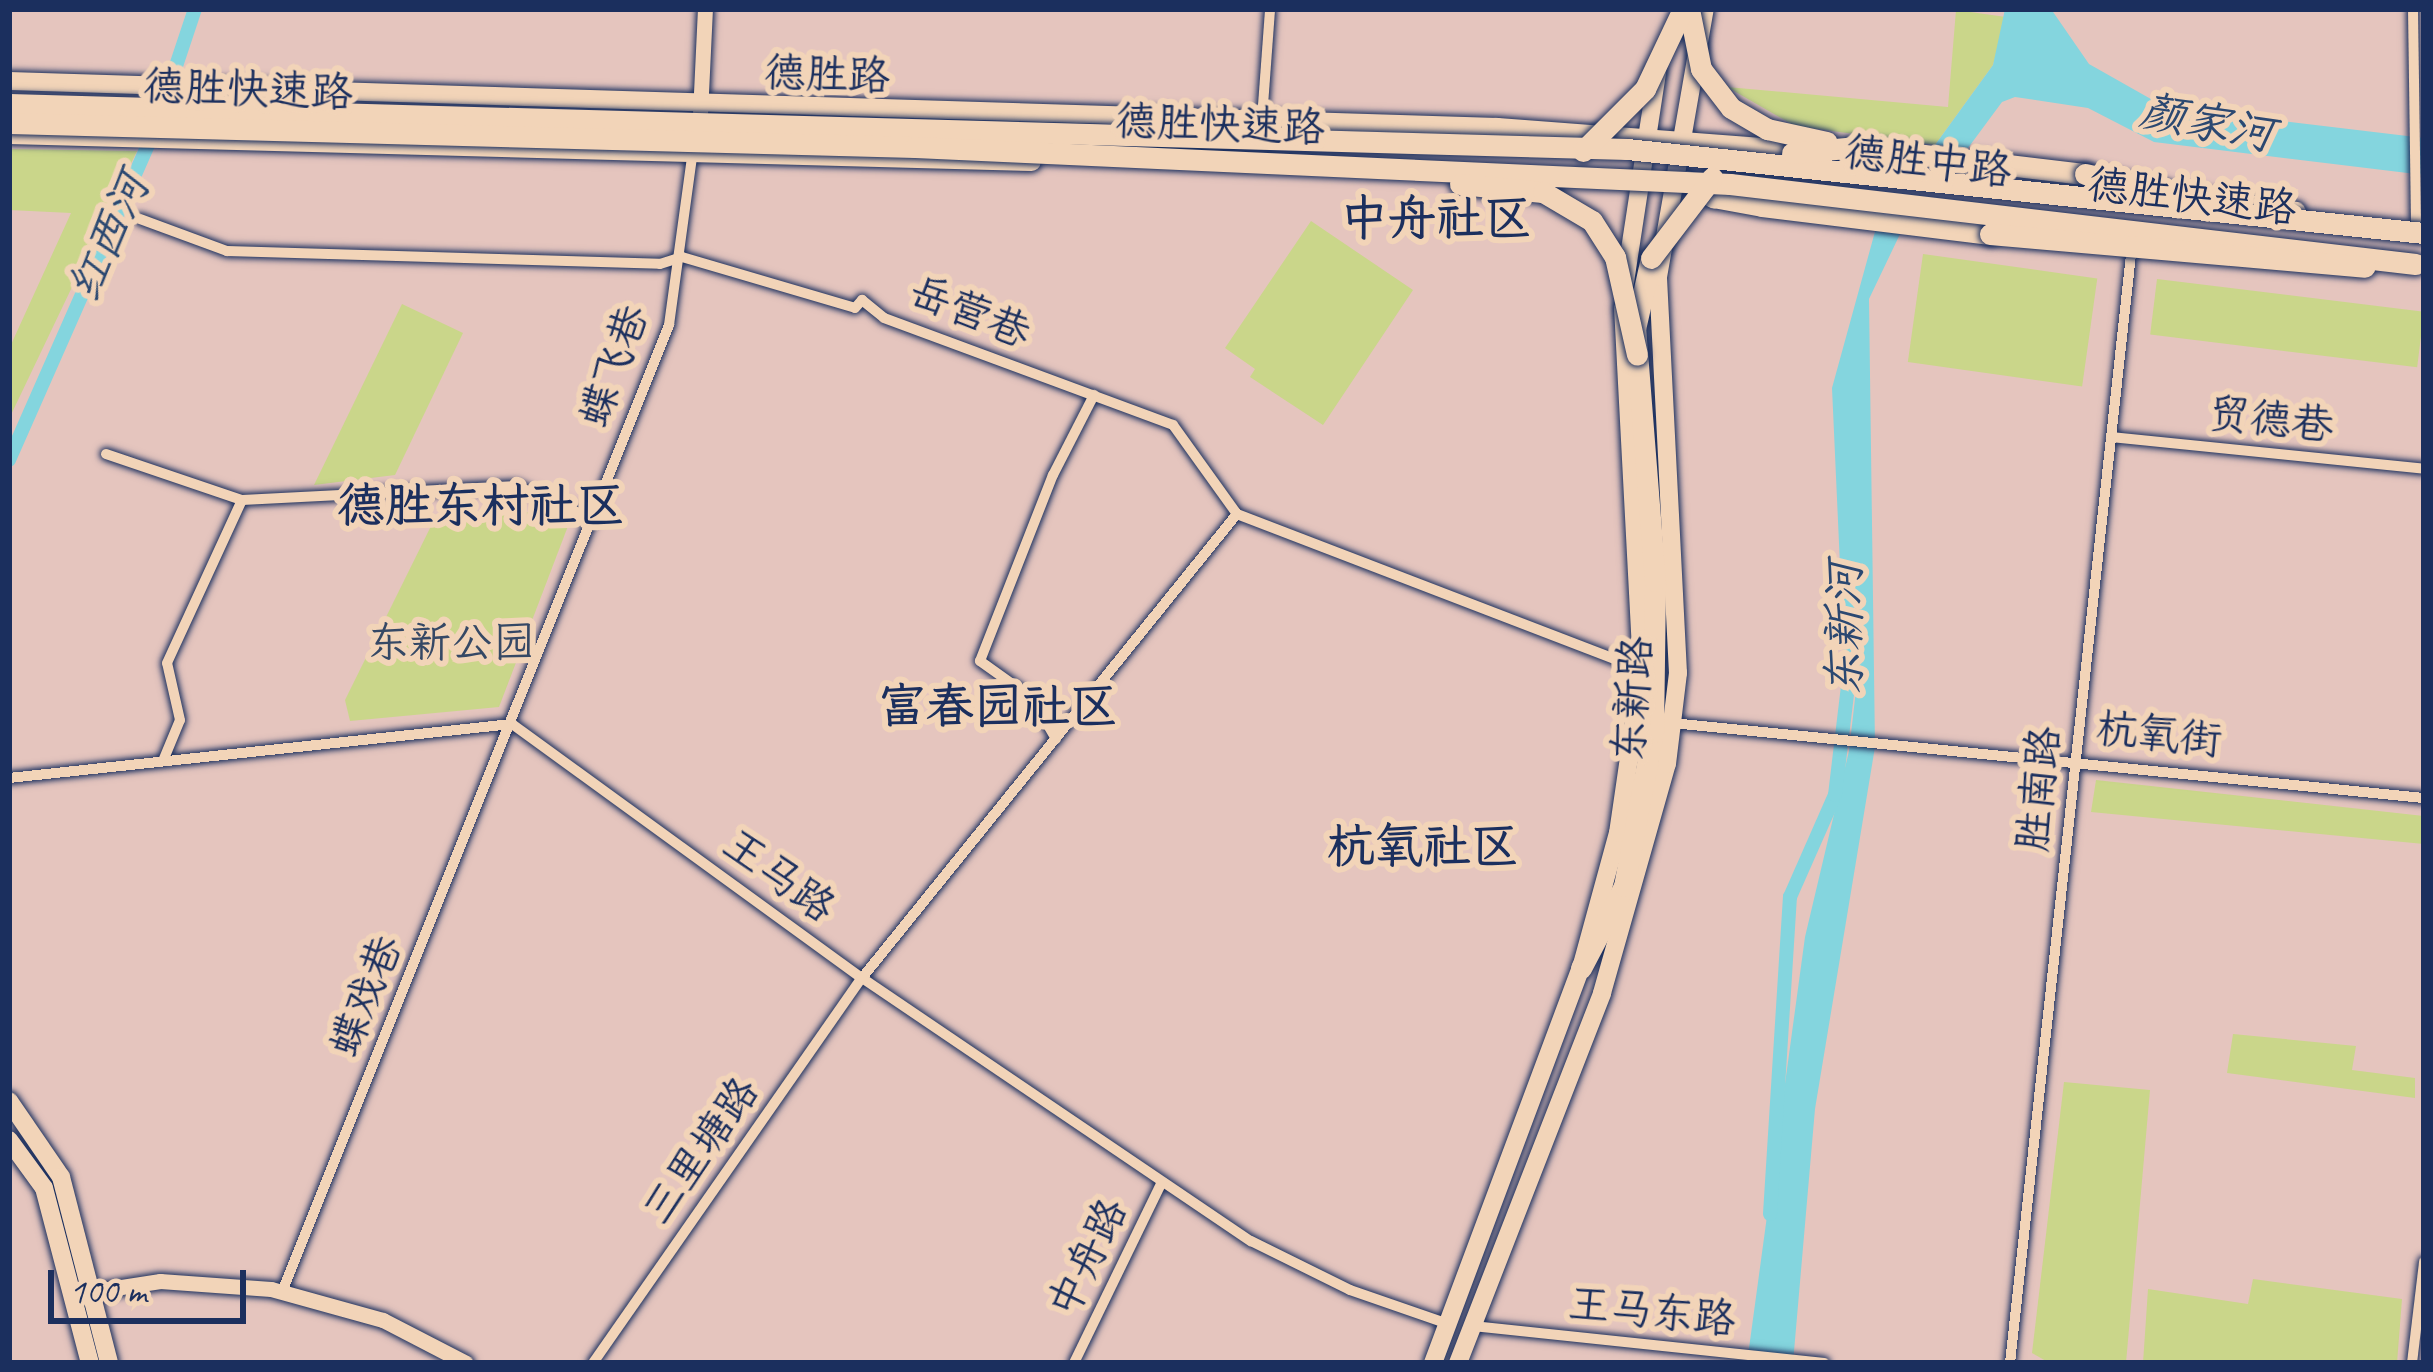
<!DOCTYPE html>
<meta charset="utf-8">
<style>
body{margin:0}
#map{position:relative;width:2433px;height:1372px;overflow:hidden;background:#e5c5be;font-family:Caveat,"LXGW WenKai TC",sans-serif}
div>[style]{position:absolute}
.green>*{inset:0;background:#cad68a;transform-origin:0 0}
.water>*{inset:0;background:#84d5de}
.canal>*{height:14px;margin:-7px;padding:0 7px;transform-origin:7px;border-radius:7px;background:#84d5de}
.roads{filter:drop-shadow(0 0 3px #1b2f5e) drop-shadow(0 0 3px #1b2f5e)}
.street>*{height:10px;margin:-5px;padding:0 5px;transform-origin:5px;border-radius:5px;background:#f2d4b8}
.secondary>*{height:15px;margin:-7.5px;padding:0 7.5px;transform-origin:7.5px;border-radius:7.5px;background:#f2d4b8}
.primary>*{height:18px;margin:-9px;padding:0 9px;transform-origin:9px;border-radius:9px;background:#f2d4b8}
.highway>*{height:21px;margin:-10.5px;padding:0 10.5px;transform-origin:10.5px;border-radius:10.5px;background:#f2d4b8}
.bridges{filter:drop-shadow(0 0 3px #1b2f5e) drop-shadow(0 0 3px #1b2f5e)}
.highway-bridge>*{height:21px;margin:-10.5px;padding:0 10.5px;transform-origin:10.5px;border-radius:10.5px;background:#f2d4b8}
span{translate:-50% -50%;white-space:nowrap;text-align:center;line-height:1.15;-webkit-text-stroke:12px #f2d4b8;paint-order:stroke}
.street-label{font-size:42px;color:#1b2f5e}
.park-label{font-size:42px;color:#354865}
.water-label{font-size:45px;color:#2b4871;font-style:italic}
.quarter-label{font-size:48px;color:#1b2f5e;font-weight:700}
.frame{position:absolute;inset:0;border:12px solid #1b2f5e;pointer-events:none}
.scale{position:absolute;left:48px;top:1270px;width:198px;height:54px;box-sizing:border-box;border:6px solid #1b2f5e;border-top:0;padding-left:15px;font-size:36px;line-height:42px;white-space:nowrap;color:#1b2f5e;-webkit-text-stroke:9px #f2d4b8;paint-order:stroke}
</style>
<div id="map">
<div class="green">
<div style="clip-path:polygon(1956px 10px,2006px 17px,1993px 65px,1935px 145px,1795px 126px,1727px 87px,1948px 107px)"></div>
<div style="clip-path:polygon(9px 149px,137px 151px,9px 419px,9px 349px,71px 213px,9px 210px)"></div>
<div style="clip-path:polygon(1311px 221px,1413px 290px,1323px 425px,1250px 377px,1255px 369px,1225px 348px)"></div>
<div style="left:1923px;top:254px;width:176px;height:109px;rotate:8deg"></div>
<div style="left:2157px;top:279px;width:269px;height:56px;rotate:7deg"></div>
<div style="clip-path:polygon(402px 304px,463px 333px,395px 475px,314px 485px)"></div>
<div style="clip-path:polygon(512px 507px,568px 526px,499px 707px,350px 721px,345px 700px,435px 518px)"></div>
<div style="clip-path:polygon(2096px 780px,2424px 816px,2424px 844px,2091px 812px)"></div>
<div style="clip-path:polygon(2233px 1034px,2356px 1046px,2352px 1070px,2415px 1078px,2415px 1098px,2227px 1073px)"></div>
<div style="clip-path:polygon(2064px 1082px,2150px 1090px,2126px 1363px,2046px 1361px,2032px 1353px)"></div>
<div style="clip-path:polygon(2253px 1279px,2402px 1299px,2397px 1363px,2143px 1363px,2148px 1289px,2248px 1304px)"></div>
</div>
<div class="water">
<div style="clip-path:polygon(2005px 9px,2051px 9px,2089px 64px,2165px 107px,2424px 138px,2424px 175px,2154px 142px,2088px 108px,2015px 97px,2002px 102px,1968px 148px,1935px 145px,1993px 65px)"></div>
<div style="clip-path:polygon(1876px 228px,1901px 232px,1869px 299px,1875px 747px,1815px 1109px,1793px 1363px,1747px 1363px,1805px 937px,1849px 751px,1856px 690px,1844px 654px,1832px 388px)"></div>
</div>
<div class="canal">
<div style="left:168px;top:90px;width:85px;rotate:-71.6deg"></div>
<div style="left:9px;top:460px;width:357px;rotate:-66.2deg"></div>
<div style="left:1770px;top:1214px;width:318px;rotate:-86.4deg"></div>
<div style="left:1790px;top:897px;width:111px;rotate:-66.2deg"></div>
<div style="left:1835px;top:795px;width:136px;rotate:-83.2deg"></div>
</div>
<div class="roads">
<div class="street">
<div style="left:2413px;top:9px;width:225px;rotate:89.2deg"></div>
<div style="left:1262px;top:119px;width:110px;rotate:-85.8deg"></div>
<div style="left:140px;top:219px;width:93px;rotate:20.2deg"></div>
<div style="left:227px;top:251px;width:433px;rotate:1.7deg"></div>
<div style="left:660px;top:264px;width:23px;rotate:-18deg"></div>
<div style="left:682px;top:257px;width:180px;rotate:16.4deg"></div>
<div style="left:855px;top:308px;width:11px;rotate:-49deg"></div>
<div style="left:862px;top:300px;width:28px;rotate:39deg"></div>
<div style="left:884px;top:318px;width:308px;rotate:20.3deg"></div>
<div style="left:1173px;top:425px;width:110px;rotate:54.3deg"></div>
<div style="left:1237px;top:514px;width:433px;rotate:21deg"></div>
<div style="left:2111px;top:437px;width:315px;rotate:5.8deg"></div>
<div style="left:106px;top:454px;width:144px;rotate:18.7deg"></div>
<div style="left:242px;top:500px;width:275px;rotate:-2.9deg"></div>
<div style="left:517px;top:486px;width:83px;rotate:23.5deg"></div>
<div style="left:1672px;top:723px;width:756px;rotate:5.7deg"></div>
<div style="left:1056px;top:739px;width:48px;rotate:-120.3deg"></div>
<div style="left:1032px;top:698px;width:64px;rotate:-144.6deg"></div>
<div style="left:980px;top:661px;width:200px;rotate:-68.6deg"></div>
<div style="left:1053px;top:475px;width:90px;rotate:-62.9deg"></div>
<div style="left:163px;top:761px;width:44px;rotate:-67.5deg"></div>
<div style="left:180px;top:720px;width:58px;rotate:-102.8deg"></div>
<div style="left:167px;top:663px;width:179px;rotate:-65.3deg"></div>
<div style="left:9px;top:778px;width:506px;rotate:-6.13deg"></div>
<div style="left:512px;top:724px;width:432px;rotate:36deg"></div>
<div style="left:862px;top:978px;width:470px;rotate:34.1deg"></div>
<div style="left:1251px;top:1241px;width:110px;rotate:26.3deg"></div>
<div style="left:1350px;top:1290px;width:104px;rotate:19.1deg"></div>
<div style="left:282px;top:1292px;width:1042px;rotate:-68.19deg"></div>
<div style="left:669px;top:325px;width:171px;rotate:-82.2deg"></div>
<div style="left:1473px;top:1326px;width:353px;rotate:6deg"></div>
<div style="left:593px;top:1363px;width:470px;rotate:-55.1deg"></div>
<div style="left:862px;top:978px;width:597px;rotate:-51.06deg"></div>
<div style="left:1074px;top:1363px;width:201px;rotate:-64.1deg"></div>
<div style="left:2010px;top:1363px;width:1125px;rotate:-83.77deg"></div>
<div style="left:2412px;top:1363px;width:102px;rotate:-83.2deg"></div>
</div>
<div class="secondary">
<div style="left:700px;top:114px;width:105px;rotate:-87.3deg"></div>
<div style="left:89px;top:1292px;width:72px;rotate:-8.8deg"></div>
<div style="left:160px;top:1281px;width:111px;rotate:4.1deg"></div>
<div style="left:271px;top:1289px;width:116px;rotate:15.5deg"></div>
<div style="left:383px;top:1320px;width:93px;rotate:27.4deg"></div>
</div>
<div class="primary">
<div style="left:9px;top:81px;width:1489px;rotate:1.77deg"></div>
<div style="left:1497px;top:127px;width:306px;rotate:4.3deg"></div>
<div style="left:9px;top:135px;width:1023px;rotate:1.51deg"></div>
<div style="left:2151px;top:190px;width:147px;rotate:8.2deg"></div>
<div style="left:1625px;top:282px;width:212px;rotate:-81.3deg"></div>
<div style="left:9px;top:1101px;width:92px;rotate:55.6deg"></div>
<div style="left:61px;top:1177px;width:192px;rotate:75.5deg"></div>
<div style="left:9px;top:1140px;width:59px;rotate:53.9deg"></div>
<div style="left:44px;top:1188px;width:181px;rotate:75.3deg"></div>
<div style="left:1433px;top:1363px;width:422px;rotate:-69.5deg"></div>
<div style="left:1581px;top:968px;width:140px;rotate:-74.7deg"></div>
<div style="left:1618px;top:833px;width:166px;rotate:-81.7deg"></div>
<div style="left:1642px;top:669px;width:361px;rotate:-93deg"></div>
<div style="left:1458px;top:1363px;width:397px;rotate:-68.7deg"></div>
<div style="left:1602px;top:993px;width:238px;rotate:-74.2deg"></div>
<div style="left:1667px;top:764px;width:92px;rotate:-83.1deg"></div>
<div style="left:1678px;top:673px;width:397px;rotate:-92.9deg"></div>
<div style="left:1658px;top:277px;width:272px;rotate:-80.1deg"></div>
</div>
<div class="highway">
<div style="left:1857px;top:147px;width:230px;rotate:6.8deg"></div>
<div style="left:1687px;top:181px;width:31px;rotate:32deg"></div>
<div style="left:1713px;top:197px;width:50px;rotate:10.4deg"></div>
<div style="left:1762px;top:206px;width:230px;rotate:7deg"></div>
<div style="left:1581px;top:968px;width:93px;rotate:-62.3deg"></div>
<div style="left:1624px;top:886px;width:157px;rotate:-79.3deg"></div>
<div style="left:1653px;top:732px;width:151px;rotate:-89.2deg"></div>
<div style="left:1655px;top:581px;width:253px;rotate:-94.5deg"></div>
<div style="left:1635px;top:329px;width:73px;rotate:-77.3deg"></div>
</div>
</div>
<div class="bridges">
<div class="highway-bridge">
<div style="left:1689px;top:9px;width:61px;rotate:78.7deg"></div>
<div style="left:1701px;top:69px;width:49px;rotate:52.4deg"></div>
<div style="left:1731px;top:108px;width:42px;rotate:30.3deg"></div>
<div style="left:1767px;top:129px;width:61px;rotate:12.2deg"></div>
<div style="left:9px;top:104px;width:1619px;rotate:1.59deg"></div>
<div style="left:1627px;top:149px;width:801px;rotate:6.02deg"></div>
<div style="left:9px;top:123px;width:906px;rotate:1.52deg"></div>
<div style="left:915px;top:147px;width:816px;rotate:2.6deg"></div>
<div style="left:1730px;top:184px;width:690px;rotate:6.66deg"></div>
<div style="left:1583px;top:151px;width:88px;rotate:-45deg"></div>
<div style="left:1645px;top:89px;width:89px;rotate:-64.6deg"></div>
<div style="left:1792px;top:153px;width:65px;rotate:-5.3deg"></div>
<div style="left:2085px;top:174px;width:80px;rotate:12.3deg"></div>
<div style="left:1460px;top:184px;width:83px;rotate:5.5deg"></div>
<div style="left:1543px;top:192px;width:57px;rotate:30.6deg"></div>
<div style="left:1592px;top:221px;width:43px;rotate:57.4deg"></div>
<div style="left:1615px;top:257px;width:100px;rotate:77.3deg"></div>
<div style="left:1990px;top:234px;width:376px;rotate:5deg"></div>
<div style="left:1651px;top:258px;width:101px;rotate:-52.7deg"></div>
</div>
</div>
<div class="street-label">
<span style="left:827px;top:75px;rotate:2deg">德胜路</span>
<span style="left:248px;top:90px;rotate:2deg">德胜快速路</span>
<span style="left:1220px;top:125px;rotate:2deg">德胜快速路</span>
<span style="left:1928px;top:162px;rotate:7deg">德胜中路</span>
<span style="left:2192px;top:197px;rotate:7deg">德胜快速路</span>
<span style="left:970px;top:312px;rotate:22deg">岳营巷</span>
<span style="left:614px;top:366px;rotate:-70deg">蝶飞巷</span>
<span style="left:2271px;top:420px;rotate:6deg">贸德巷</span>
<span style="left:1633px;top:699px;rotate:-86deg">东新路</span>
<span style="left:2159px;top:735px;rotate:6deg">杭氧街</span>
<span style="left:2039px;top:789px;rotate:-84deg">胜南路</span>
<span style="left:779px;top:876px;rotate:36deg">王马路</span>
<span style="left:366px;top:996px;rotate:-68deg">蝶戏巷</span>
<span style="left:701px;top:1151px;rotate:-55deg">三里塘路</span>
<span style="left:1088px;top:1258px;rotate:-64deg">中舟路</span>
<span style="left:1652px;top:1312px;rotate:6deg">王马东路</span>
</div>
<div class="park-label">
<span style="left:451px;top:643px">东新公园</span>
</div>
<div class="water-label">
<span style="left:2207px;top:123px;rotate:11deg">颜家河</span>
<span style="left:109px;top:237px;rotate:-66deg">红西河</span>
<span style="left:1845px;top:629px;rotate:-90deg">东新河</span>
</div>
<div class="quarter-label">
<span style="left:1436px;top:219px">中舟社区</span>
<span style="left:481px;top:506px">德胜东村社区</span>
<span style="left:998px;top:707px">富春园社区</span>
<span style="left:1423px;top:847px">杭氧社区</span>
</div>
<div class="frame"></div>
<div class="scale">100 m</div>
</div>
